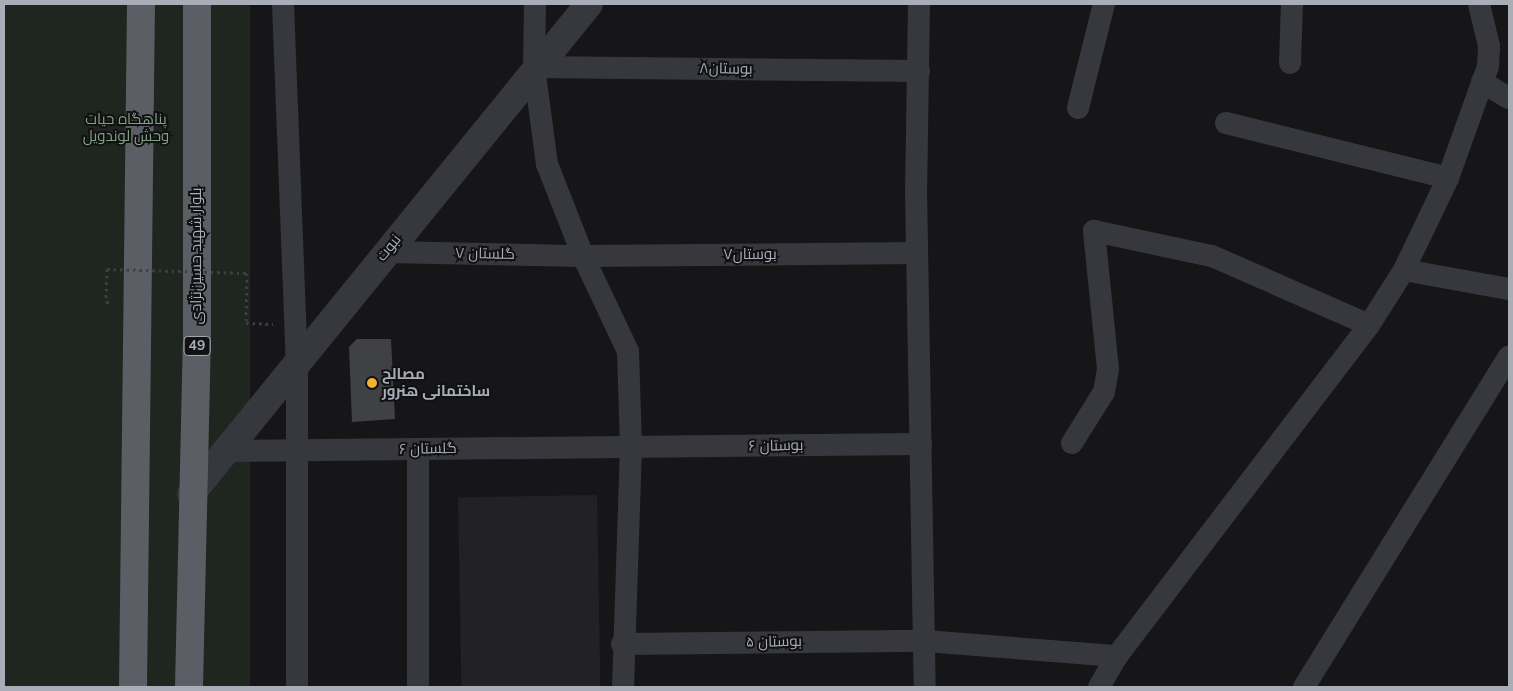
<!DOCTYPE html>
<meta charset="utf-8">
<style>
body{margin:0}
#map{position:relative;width:1513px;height:691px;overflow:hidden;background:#161618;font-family:"Nunito Sans",Cairo,sans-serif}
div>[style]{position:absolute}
.built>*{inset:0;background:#222225;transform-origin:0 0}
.green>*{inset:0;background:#1e261f;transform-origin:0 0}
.building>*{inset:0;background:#404145}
.path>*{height:3px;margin-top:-1.5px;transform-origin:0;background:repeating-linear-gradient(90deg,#3d3f44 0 2.5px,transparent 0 6.5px)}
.minor>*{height:22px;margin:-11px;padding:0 11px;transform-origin:11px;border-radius:11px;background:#37383d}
.tertiary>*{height:28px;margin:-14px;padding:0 14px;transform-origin:14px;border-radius:14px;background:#37383d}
.trunk>*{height:28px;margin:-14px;padding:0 14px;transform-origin:14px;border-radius:14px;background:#5b5e65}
.path-bridge>*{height:3px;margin-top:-1.5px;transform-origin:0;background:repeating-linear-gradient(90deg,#3d3f44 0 2.5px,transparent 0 6.5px)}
.dots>*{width:14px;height:14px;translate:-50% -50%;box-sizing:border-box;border:2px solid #111113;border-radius:50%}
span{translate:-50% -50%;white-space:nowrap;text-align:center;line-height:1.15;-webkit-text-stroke:4px #111113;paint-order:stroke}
.shield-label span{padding:1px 4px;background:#111113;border:1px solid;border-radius:4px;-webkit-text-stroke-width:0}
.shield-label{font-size:14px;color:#a8adb8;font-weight:700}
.street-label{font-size:15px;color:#a8adb8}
.park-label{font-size:15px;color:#7fa381}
.poi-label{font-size:15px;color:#a8adb8;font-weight:700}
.left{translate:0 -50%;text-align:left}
.frame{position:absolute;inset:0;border:5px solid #a8adb8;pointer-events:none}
</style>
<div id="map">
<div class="built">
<div style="left:597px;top:495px;width:192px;height:139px;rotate:89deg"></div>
</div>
<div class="green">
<div style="left:4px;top:4px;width:246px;height:683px"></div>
</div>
<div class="building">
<div style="clip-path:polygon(357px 339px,391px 339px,395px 419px,352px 422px,349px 347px)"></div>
</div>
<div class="path">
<div style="left:107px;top:269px;width:33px;rotate:92deg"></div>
<div style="left:106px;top:302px;width:6px"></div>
<div style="left:247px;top:273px;width:50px;rotate:91.1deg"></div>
<div style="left:246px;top:323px;width:27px;rotate:2deg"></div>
</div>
<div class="minor">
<div style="left:283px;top:4px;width:358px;rotate:87.8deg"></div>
<div style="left:297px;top:362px;width:325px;rotate:90deg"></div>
<div style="left:535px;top:4px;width:63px;rotate:90.9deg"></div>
<div style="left:534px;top:67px;width:98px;rotate:82.4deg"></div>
<div style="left:547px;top:164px;width:99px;rotate:68.6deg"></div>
<div style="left:583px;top:256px;width:105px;rotate:64.7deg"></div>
<div style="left:628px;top:351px;width:96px;rotate:88.2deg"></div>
<div style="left:631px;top:447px;width:240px;rotate:91.9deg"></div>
<div style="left:919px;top:4px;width:185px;rotate:90.9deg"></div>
<div style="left:916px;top:189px;width:498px;rotate:89deg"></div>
<div style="left:1290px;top:63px;width:59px;rotate:-88.1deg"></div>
<div style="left:534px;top:67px;width:385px;rotate:0.6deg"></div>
<div style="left:1482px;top:82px;width:31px;rotate:31deg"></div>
<div style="left:1078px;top:108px;width:107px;rotate:-76deg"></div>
<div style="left:1226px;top:123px;width:229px;rotate:13.9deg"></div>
<div style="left:386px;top:252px;width:197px;rotate:1.2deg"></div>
<div style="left:583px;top:256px;width:334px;rotate:-0.5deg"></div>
<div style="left:1404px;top:270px;width:107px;rotate:10.3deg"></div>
<div style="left:1072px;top:443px;width:60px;rotate:-57.9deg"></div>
<div style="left:1104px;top:392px;width:23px;rotate:-80deg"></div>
<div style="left:1108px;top:369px;width:139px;rotate:-95.8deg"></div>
<div style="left:1094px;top:231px;width:121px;rotate:12deg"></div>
<div style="left:1212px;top:256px;width:171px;rotate:23.7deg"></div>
<div style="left:418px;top:449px;width:238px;rotate:90deg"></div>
<div style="left:225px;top:451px;width:696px;rotate:-0.58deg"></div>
<div style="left:622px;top:644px;width:303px;rotate:-0.6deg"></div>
<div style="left:925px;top:641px;width:193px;rotate:4.5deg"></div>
<div style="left:1099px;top:687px;width:36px;rotate:-60deg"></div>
<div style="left:1117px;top:656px;width:416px;rotate:-52.7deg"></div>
<div style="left:1369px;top:325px;width:65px;rotate:-57.5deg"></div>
<div style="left:1404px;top:270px;width:102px;rotate:-64.4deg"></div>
<div style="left:1448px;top:178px;width:119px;rotate:-70.3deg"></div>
<div style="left:1488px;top:66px;width:20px;rotate:-87deg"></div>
<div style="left:1489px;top:46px;width:43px;rotate:-103.4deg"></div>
<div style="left:1304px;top:687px;width:389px;rotate:-58.2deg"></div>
</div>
<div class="tertiary">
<div style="left:191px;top:494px;width:631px;rotate:-50.91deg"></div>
</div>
<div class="trunk">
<div style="left:133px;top:687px;width:683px;rotate:-89.33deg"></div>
<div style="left:189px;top:687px;width:340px;rotate:-88.7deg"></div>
<div style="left:197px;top:347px;width:343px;rotate:-90deg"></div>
</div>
<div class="path-bridge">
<div style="left:107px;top:269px;width:140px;rotate:1.6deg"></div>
</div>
<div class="dots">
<div style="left:372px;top:383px;background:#f2b134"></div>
</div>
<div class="shield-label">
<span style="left:197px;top:346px">49</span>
</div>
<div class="street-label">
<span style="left:726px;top:69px;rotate:1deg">بوستان۸</span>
<span style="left:389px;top:248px;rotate:-51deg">نبوت</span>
<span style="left:485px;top:254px;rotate:1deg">گلستان ۷</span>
<span style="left:750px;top:255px">بوستان۷</span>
<span style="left:197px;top:256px;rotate:-90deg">بلوار شهید حسین‌نژادی</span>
<span style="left:776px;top:446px;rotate:-1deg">بوستان ۶</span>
<span style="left:428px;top:449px;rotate:-1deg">گلستان ۶</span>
<span style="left:774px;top:642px;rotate:-1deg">بوستان ۵</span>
</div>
<div class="park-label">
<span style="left:126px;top:128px">پناهگاه حیات<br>وحش لوندویل</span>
</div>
<div class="poi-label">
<span class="left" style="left:382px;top:383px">مصالح<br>ساختمانی هنرور</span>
</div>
<div class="frame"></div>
</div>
